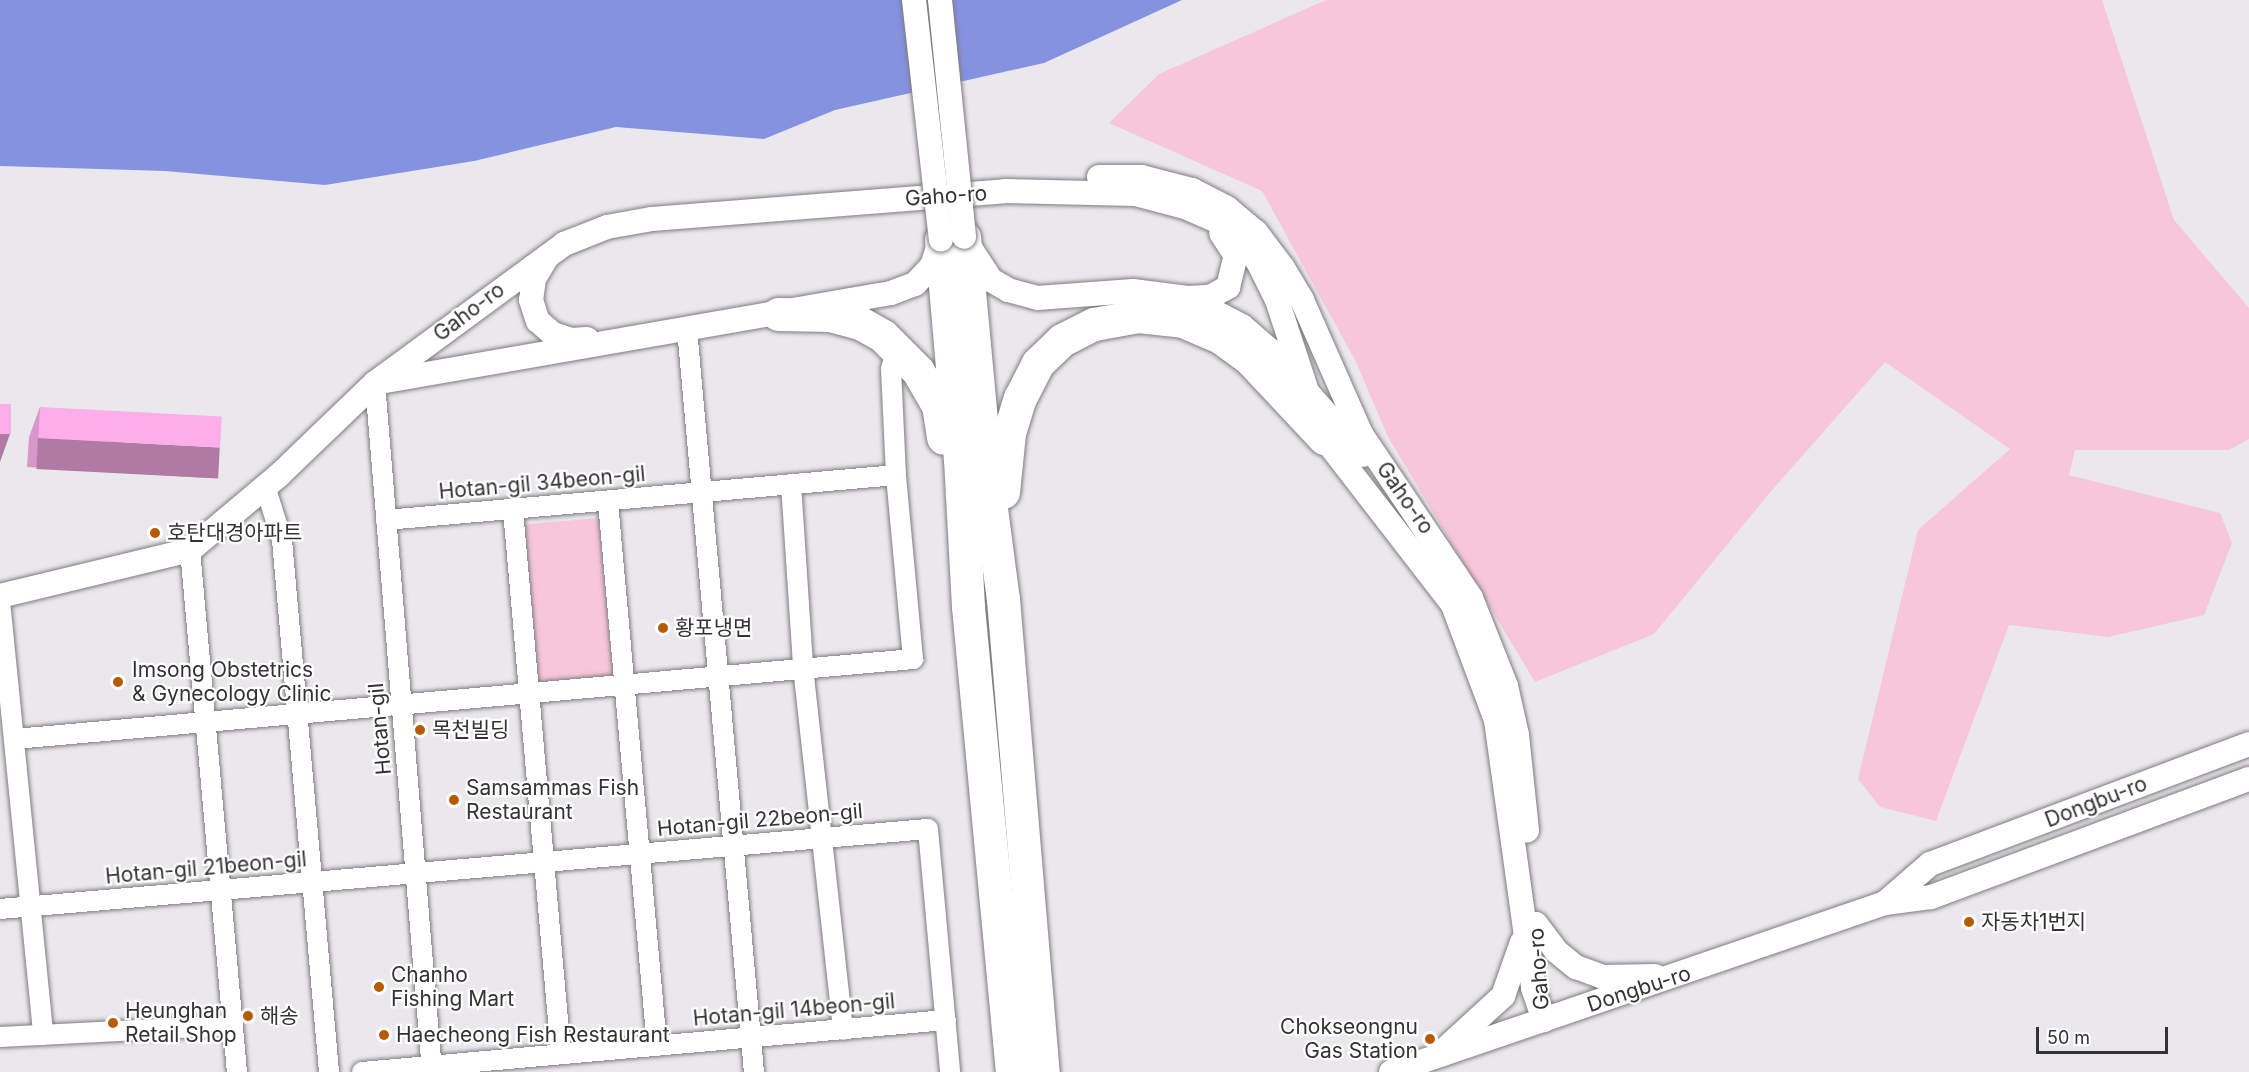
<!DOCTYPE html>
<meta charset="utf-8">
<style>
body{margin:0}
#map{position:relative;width:2249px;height:1072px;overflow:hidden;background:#ebe8ed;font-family:Inter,"Noto Sans KR",sans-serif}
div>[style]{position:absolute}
.green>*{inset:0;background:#f7c6d8;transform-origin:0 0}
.water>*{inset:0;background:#8592e0}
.roads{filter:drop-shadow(0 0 2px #7e7c80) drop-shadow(0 0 2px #7e7c80)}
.minor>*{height:20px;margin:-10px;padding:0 10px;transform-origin:10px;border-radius:10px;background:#fff}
.tertiary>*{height:24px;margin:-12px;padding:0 12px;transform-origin:12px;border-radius:12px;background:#fff}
.motorway>*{height:33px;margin:-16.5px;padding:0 16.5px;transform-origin:16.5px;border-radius:16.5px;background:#fff}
.bridges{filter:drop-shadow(0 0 2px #7e7c80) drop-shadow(0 0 2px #7e7c80)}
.tertiary-bridge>*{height:24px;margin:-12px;padding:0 12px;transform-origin:12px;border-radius:12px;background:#fff}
.wall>*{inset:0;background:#d896c9}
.shaded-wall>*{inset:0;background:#b07aa4;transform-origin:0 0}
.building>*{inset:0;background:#fbaeea;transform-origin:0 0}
.dots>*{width:16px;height:16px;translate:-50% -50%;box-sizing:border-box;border:3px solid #fff;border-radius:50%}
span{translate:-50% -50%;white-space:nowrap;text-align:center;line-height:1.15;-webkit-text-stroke:4.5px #fff;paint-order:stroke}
.street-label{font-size:21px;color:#343334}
.poi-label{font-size:21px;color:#343334}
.left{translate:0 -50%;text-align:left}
.right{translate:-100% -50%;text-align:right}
.scale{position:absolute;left:2036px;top:1027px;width:132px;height:27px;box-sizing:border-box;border:3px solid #343334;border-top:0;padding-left:8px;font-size:18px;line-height:21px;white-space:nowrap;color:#343334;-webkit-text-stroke:4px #fff;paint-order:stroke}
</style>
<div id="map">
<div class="green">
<div style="clip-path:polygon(1326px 0,2102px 0,2174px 220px,2249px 308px,2249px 439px,2229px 450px,2075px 450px,2069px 475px,2220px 513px,2232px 543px,2204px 615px,2108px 637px,2009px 625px,1936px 821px,1880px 807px,1858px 779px,1918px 530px,2010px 449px,1885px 362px,1767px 496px,1654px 634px,1535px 682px,1388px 437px,1356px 362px,1262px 191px,1109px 123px,1159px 74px)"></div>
<div style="left:599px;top:518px;width:161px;height:76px;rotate:85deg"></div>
</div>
<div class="water">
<div style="clip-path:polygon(0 0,1182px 0,1044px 63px,835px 110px,764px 139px,616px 127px,474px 161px,325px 185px,165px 171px,0 166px)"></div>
</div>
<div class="roads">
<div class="minor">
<div style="left:687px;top:329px;width:746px;rotate:84.85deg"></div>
<div style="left:375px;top:383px;width:691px;rotate:85.27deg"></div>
<div style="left:791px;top:484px;width:183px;rotate:86.2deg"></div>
<div style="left:803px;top:667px;width:365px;rotate:83.7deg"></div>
<div style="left:265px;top:486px;width:57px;rotate:72.5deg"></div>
<div style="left:282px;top:540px;width:534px;rotate:84.95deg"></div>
<div style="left:608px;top:502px;width:546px;rotate:84.85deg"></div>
<div style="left:513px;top:510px;width:546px;rotate:84.96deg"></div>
<div style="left:386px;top:520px;width:512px;rotate:-5.04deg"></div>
<div style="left:190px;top:550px;width:524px;rotate:84.86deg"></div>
<div style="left:0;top:601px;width:436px;rotate:84.3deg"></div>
<div style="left:15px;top:739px;width:902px;rotate:-5.09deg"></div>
<div style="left:913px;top:659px;width:185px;rotate:-95.3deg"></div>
<div style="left:896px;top:475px;width:106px;rotate:-92.7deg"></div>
<div style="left:891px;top:369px;width:22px;rotate:-74deg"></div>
<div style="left:0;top:909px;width:931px;rotate:-4.93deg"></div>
<div style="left:928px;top:829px;width:244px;rotate:84.8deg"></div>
<div style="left:0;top:1037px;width:233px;rotate:-2.9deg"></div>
<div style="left:362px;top:1072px;width:586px;rotate:-5.09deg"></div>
</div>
<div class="tertiary">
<div style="left:1099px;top:177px;width:43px"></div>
<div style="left:1142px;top:177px;width:52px;rotate:14.6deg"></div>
<div style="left:1192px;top:190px;width:39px;rotate:27deg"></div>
<div style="left:1227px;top:208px;width:38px;rotate:40deg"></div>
<div style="left:1256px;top:232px;width:45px;rotate:53.1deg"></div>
<div style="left:1283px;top:268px;width:37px;rotate:59deg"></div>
<div style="left:1302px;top:300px;width:146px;rotate:66.2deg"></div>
<div style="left:1361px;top:434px;width:197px;rotate:56.1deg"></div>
<div style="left:1471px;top:598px;width:95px;rotate:68.3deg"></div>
<div style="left:1506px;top:686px;width:50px;rotate:77.3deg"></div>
<div style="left:1517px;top:735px;width:96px;rotate:84deg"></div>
<div style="left:967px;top:243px;width:44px;rotate:57deg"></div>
<div style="left:991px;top:280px;width:20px;rotate:30deg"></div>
<div style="left:1008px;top:290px;width:30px;rotate:15deg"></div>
<div style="left:1037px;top:298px;width:96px;rotate:-4.2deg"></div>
<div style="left:1133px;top:291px;width:55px;rotate:7.3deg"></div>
<div style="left:1188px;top:298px;width:22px;rotate:-3deg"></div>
<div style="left:1210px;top:297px;width:21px;rotate:-29deg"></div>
<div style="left:1228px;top:287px;width:32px;rotate:-76deg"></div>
<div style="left:1236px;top:256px;width:27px;rotate:-123deg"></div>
<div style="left:547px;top:257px;width:26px;rotate:121deg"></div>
<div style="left:534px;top:279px;width:21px;rotate:98deg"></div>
<div style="left:531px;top:300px;width:22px;rotate:72deg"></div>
<div style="left:538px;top:321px;width:20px;rotate:41deg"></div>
<div style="left:553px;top:334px;width:19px;rotate:18deg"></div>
<div style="left:571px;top:340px;width:16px;rotate:-4deg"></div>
<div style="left:1188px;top:298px;width:61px;rotate:27.4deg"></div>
<div style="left:1242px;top:326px;width:37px;rotate:41deg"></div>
<div style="left:1270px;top:350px;width:140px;rotate:48.5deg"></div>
<div style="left:380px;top:382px;width:519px;rotate:-9.88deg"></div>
<div style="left:891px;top:293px;width:26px;rotate:-21deg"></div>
<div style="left:915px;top:284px;width:25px;rotate:-47deg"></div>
<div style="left:932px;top:266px;width:26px;rotate:-72deg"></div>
<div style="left:0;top:596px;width:195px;rotate:-13.6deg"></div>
<div style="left:190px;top:550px;width:115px;rotate:-40.1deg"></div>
<div style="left:278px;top:476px;width:134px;rotate:-43.8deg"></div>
<div style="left:375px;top:383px;width:235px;rotate:-36.3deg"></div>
<div style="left:564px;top:244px;width:46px;rotate:-21.6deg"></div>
<div style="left:607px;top:227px;width:46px;rotate:-10.1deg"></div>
<div style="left:652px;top:219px;width:354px;rotate:-4.5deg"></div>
<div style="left:1005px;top:191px;width:130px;rotate:1.3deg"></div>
<div style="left:1135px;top:194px;width:52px;rotate:14.6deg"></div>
<div style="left:1185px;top:207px;width:40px;rotate:23.4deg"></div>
<div style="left:1222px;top:223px;width:27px;rotate:39deg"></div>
<div style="left:1243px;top:240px;width:29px;rotate:56deg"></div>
<div style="left:1259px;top:264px;width:40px;rotate:63.4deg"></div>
<div style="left:1277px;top:300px;width:141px;rotate:71.8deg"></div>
<div style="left:1321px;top:434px;width:216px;rotate:52.3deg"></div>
<div style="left:1453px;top:605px;width:123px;rotate:69.5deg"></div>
<div style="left:1496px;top:720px;width:271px;rotate:82.1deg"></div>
<div style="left:1533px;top:988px;width:34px;rotate:71deg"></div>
<div style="left:1885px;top:903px;width:60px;rotate:-40.9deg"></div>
<div style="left:1930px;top:864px;width:341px;rotate:-20.6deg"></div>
<div style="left:1536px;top:924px;width:34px;rotate:53deg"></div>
<div style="left:1556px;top:951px;width:26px;rotate:39deg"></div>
<div style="left:1576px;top:967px;width:29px;rotate:20deg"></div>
<div style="left:1603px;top:977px;width:52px;rotate:-1.1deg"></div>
<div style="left:1445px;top:1049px;width:79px;rotate:-42.4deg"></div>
<div style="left:1503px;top:996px;width:57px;rotate:-70.6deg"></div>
<div style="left:1391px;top:1072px;width:522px;rotate:-18.89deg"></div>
<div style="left:1885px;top:903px;width:46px;rotate:-7.4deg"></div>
<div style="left:1931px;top:897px;width:339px;rotate:-20.4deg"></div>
</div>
<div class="motorway">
<div style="left:964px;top:237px;width:227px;rotate:84.7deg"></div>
<div style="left:985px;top:463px;width:137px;rotate:82.5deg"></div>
<div style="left:1003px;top:599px;width:475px;rotate:85.2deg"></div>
<div style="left:941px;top:239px;width:221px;rotate:85.1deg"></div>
<div style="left:960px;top:459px;width:148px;rotate:86.9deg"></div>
<div style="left:968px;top:607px;width:467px;rotate:84.6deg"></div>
<div style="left:778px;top:314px;width:52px;rotate:1.1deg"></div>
<div style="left:830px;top:315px;width:31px;rotate:15deg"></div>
<div style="left:860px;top:323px;width:26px;rotate:29deg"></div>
<div style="left:883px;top:336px;width:49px;rotate:45deg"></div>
<div style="left:918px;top:371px;width:39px;rotate:60deg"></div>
<div style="left:938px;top:405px;width:33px;rotate:81deg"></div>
<div style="left:1003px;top:492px;width:59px;rotate:-84.2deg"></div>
<div style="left:1009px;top:433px;width:37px;rotate:-73deg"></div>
<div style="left:1020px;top:398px;width:39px;rotate:-63deg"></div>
<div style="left:1038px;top:363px;width:33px;rotate:-44deg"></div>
<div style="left:1062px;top:340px;width:36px;rotate:-27deg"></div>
<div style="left:1094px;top:324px;width:45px;rotate:-10.3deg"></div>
<div style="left:1138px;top:316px;width:45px;rotate:6.3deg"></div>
<div style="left:1183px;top:321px;width:40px;rotate:23.4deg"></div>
<div style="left:1220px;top:337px;width:36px;rotate:36deg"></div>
<div style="left:1249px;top:358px;width:110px;rotate:46.8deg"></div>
</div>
</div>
<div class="bridges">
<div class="tertiary-bridge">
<div style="left:914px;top:0;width:241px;rotate:83.6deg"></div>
<div style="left:940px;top:0;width:238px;rotate:84.2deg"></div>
</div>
</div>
<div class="wall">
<div style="clip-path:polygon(40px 407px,209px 478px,27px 467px,29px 437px)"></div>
</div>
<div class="shaded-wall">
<div style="clip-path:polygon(0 434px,10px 434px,0 462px)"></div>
<div style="left:38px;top:438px;width:182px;height:31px;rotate:3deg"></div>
</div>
<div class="building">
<div style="left:0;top:404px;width:11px;height:30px"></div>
<div style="left:40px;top:407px;width:182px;height:31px;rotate:3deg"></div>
</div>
<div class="dots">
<div style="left:155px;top:533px;background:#b75b03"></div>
<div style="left:663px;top:628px;background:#b75b03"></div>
<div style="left:118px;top:682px;background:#b75b03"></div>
<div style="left:420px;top:730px;background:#b75b03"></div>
<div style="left:454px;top:800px;background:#b75b03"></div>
<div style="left:1969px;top:922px;background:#b75b03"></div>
<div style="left:379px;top:987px;background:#b75b03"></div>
<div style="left:248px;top:1016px;background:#b75b03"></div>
<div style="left:113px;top:1023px;background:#b75b03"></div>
<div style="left:384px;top:1035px;background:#b75b03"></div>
<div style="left:1430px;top:1039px;background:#b75b03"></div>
</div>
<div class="street-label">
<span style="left:946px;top:196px;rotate:-4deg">Gaho-ro</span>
<span style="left:469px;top:312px;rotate:-37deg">Gaho-ro</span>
<span style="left:542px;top:483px;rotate:-5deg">Hotan-gil 34beon-gil</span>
<span style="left:1405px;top:498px;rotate:55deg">Gaho-ro</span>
<span style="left:380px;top:729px;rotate:-95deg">Hotan-gil</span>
<span style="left:2096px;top:802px;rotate:-21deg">Dongbu-ro</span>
<span style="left:760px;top:820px;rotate:-5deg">Hotan-gil 22beon-gil</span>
<span style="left:206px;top:868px;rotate:-5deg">Hotan-gil 21beon-gil</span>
<span style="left:1539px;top:969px;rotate:-94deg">Gaho-ro</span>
<span style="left:1639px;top:989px;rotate:-18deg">Dongbu-ro</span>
<span style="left:794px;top:1010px;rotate:-5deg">Hotan-gil 14beon-gil</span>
</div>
<div class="poi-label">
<span class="left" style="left:167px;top:533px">호탄대경아파트</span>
<span class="left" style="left:675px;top:628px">황포냉면</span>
<span class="left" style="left:132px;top:682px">Imsong Obstetrics<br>&amp; Gynecology Clinic</span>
<span class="left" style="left:432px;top:730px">목천빌딩</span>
<span class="left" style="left:466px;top:800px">Samsammas Fish<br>Restaurant</span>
<span class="left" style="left:1981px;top:922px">자동차1번지</span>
<span class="left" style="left:391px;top:987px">Chanho<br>Fishing Mart</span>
<span class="left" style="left:125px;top:1023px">Heunghan<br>Retail Shop</span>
<span class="left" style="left:260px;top:1016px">해송</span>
<span class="right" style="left:1418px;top:1039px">Chokseongnu<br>Gas Station</span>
<span class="left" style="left:396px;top:1035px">Haecheong Fish Restaurant</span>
</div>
<div class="scale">50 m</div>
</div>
